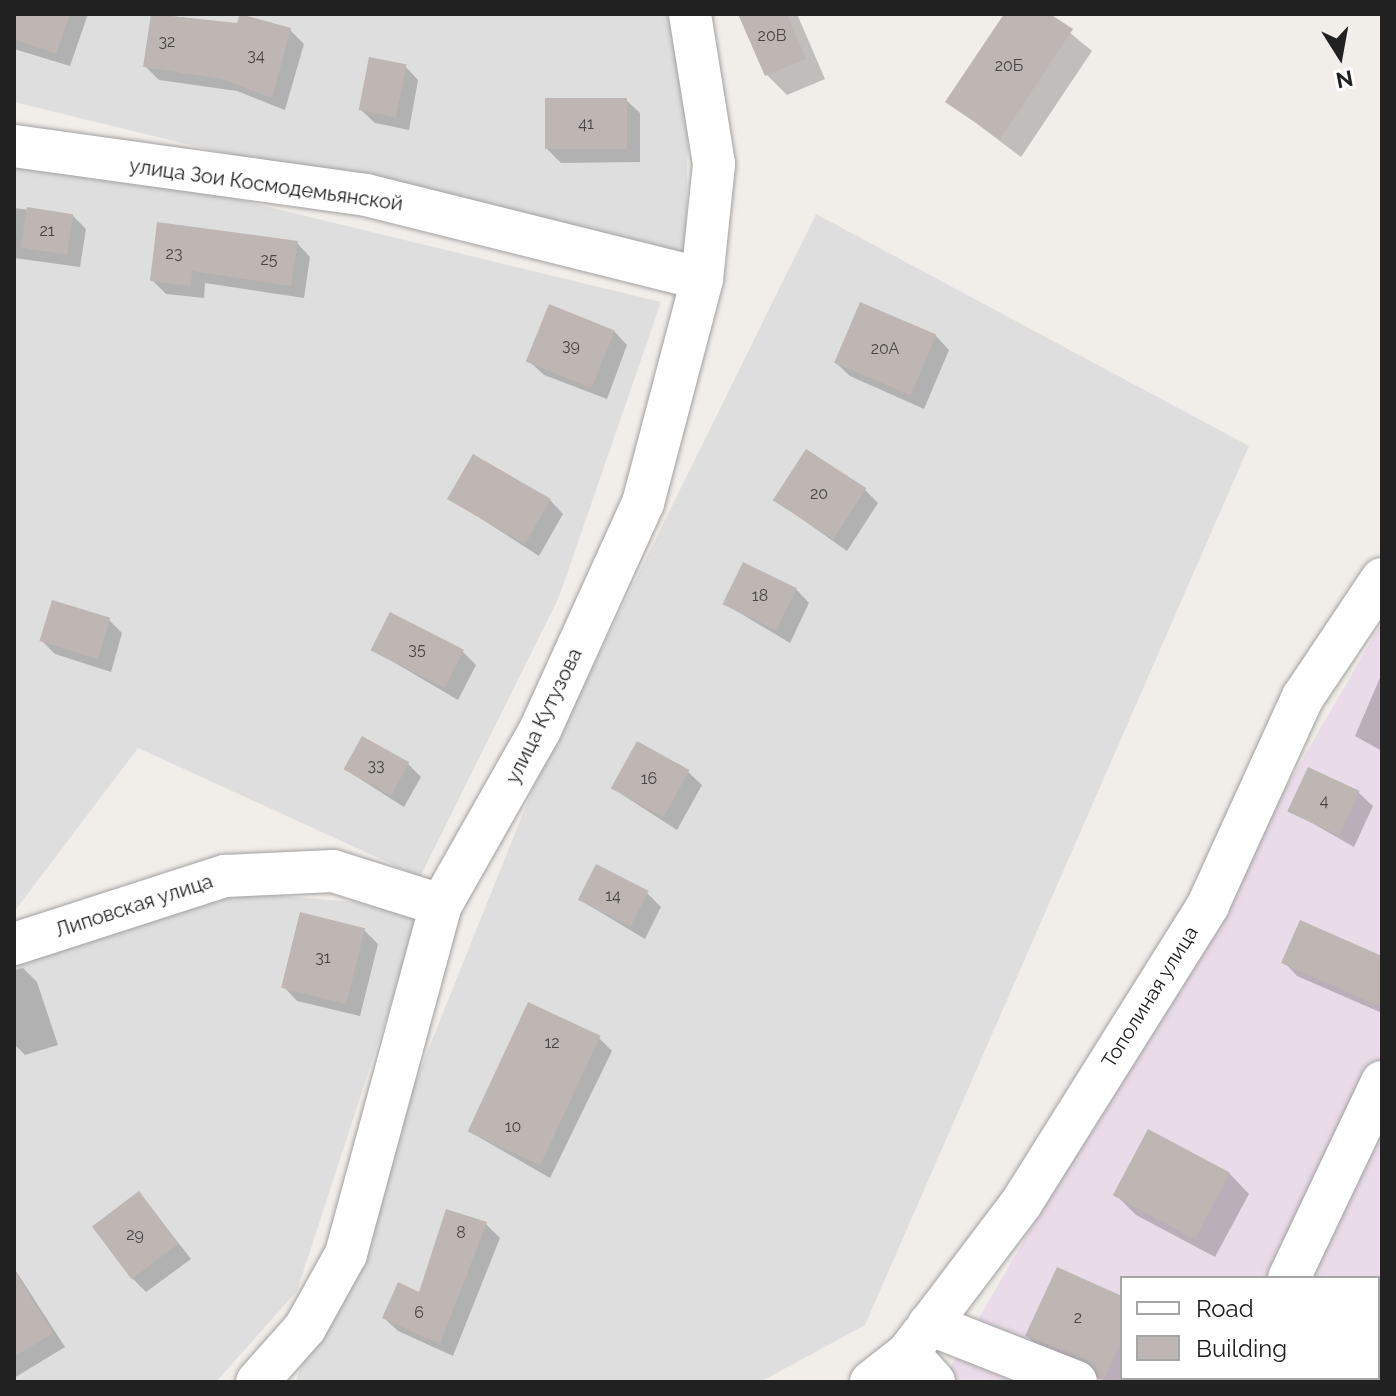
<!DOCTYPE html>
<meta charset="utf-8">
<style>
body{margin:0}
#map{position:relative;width:1396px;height:1396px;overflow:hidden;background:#f1ede9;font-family:Raleway,sans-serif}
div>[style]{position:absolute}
.residential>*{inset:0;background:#dfdede}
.industrial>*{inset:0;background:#e9dbe8}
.shadow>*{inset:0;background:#0003}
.building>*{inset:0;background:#beb6b2;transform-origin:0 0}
.roads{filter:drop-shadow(0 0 2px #a2a2a2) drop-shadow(0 0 2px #a2a2a2)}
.minor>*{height:42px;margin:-21px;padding:0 21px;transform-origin:21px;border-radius:21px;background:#fff}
span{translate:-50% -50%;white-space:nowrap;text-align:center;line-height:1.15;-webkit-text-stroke:8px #fff;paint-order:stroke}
.number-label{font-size:16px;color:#484645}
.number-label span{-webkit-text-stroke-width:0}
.street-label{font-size:20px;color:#212121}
.frame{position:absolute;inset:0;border:16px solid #212121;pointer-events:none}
.legend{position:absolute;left:1120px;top:1276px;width:260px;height:104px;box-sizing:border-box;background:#fff;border:2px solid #a6a6a6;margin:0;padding:10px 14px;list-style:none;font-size:24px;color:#212121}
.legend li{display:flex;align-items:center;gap:16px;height:40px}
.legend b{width:40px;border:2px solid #a6a6a6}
.north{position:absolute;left:1300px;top:16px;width:80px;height:80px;-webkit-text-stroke:6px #fff;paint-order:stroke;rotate:169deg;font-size:22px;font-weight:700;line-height:32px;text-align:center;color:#212121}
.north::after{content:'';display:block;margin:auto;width:28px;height:36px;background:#212121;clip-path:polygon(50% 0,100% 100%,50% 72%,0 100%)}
</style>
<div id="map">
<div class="residential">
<div style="clip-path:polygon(14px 14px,668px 14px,688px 107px,686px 266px,14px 102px)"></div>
<div style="clip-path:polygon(14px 155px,107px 168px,661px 302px,559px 597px,420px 877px,138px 748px,14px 912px)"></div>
<div style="clip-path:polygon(816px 214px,1249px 446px,865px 1325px,760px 1382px,295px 1382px,534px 786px)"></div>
<div style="clip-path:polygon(222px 891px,354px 902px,419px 917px,297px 1291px,216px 1382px,14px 1382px,14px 951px)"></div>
</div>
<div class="industrial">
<div style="clip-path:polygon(evenodd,1382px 622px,1382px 1382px,954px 1382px,946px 1375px,1382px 622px,1122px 1278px,1378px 1278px,1378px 1378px,1122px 1378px,1122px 1278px)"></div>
</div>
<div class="shadow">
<div style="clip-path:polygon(14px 14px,88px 14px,70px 66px,14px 49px)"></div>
<div style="clip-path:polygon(153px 14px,290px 30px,304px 44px,285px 110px,237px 91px,159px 80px,145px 66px)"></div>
<div style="clip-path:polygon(740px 14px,797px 14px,825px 79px,787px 95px,767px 75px)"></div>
<div style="clip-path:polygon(1006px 14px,1047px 14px,1092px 51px,1021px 157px,948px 102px)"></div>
<div style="clip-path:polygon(405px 66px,418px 80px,409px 130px,375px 123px,361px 110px)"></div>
<div style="clip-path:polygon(626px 100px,640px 113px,640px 162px,561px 163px,547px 149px)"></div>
<div style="clip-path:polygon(14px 208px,72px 215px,86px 229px,80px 267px,14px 258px)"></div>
<div style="clip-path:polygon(297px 243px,310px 257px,304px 298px,205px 283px,204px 298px,166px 294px,152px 280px)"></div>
<div style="clip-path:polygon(614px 331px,627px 345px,607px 399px,544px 375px,530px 362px)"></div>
<div style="clip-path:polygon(936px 336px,949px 350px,924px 409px,850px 376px,836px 363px)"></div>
<div style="clip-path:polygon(864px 489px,878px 503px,847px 551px,775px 500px)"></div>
<div style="clip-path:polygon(449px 498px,550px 500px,563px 514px,539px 556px)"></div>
<div style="clip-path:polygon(796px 589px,809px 603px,790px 643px,725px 604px)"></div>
<div style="clip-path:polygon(109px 620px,122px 633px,111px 672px,55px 654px,42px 641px)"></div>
<div style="clip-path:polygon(373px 650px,463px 652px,476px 665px,458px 700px)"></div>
<div style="clip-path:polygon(1382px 673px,1382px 751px,1355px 736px)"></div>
<div style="clip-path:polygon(407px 763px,421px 777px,404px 807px,346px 770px)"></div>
<div style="clip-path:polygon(688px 772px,702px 785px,677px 830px,612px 788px)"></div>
<div style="clip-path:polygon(1359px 793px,1373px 806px,1354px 847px,1291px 811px)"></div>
<div style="clip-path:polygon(647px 893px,661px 907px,645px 939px,580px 900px)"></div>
<div style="clip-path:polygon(364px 930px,378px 944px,360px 1016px,297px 1001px,284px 987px)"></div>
<div style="clip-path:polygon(1382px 958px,1382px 1013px,1297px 976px,1284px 962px)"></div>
<div style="clip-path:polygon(23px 968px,37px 982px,58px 1045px,25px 1055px,14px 1044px,14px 970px)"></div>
<div style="clip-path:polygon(599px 1038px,612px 1051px,550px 1178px,470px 1132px)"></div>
<div style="clip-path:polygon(1229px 1173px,1249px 1194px,1215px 1257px,1136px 1215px,1116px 1195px)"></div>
<div style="clip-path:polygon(139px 1193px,191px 1259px,146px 1292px,132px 1278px)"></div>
<div style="clip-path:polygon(486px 1224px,500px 1238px,453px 1356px,398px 1331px,384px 1318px,420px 1294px)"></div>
<div style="clip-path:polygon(14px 1268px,65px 1347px,14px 1378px)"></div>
<div style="clip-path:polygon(1122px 1299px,1122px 1378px,1132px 1382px,1107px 1382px,1047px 1356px,1027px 1336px)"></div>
</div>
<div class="building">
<div style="clip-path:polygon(14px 14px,70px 14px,56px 54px,14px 39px)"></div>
<div style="clip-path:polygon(151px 14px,237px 23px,240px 14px,291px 28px,272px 98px,222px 79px,143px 67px)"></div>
<div style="clip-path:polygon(738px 14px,787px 14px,806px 59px,765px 76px)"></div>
<div style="clip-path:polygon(1004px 14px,1050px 14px,1073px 29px,1000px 139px,945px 102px)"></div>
<div style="left:369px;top:57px;width:38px;height:54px;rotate:11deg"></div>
<div style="left:627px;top:98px;width:51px;height:82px;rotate:90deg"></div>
<div style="left:27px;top:207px;width:47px;height:41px;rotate:9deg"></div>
<div style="clip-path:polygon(157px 222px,298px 241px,291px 286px,192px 271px,191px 286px,150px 281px)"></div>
<div style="left:860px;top:302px;width:83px;height:66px;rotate:23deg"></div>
<div style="left:549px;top:304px;width:71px;height:62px;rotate:22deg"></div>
<div style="left:806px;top:449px;width:72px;height:61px;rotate:33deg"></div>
<div style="left:473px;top:454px;width:90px;height:52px;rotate:30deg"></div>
<div style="left:743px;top:562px;width:60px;height:47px;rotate:26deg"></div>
<div style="left:52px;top:600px;width:61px;height:43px;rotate:17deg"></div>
<div style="left:390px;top:612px;width:83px;height:43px;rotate:27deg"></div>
<div style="left:362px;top:736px;width:54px;height:38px;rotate:29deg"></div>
<div style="left:637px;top:741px;width:60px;height:54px;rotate:29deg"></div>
<div style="left:1308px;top:767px;width:57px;height:49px;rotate:25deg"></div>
<div style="left:596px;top:864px;width:59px;height:40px;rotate:27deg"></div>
<div style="left:300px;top:912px;width:67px;height:78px;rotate:14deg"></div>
<div style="clip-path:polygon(1300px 920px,1382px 956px,1382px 1007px,1281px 963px)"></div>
<div style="left:528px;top:1002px;width:80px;height:143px;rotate:25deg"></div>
<div style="left:1148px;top:1129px;width:93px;height:75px;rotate:28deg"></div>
<div style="left:139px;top:1191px;width:66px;height:59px;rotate:53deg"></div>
<div style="clip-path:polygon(446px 1209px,487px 1222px,440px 1344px,382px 1318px,398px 1282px,419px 1292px)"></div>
<div style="clip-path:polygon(1057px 1267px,1122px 1296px,1122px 1339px,1103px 1381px,1086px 1360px,1025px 1336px)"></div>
<div style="clip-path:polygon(14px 1270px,53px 1333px,14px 1357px)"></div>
</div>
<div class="roads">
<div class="minor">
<div style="left:14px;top:146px;width:355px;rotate:7.9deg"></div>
<div style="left:366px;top:195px;width:346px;rotate:14deg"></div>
<div style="left:14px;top:944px;width:222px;rotate:-17.9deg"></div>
<div style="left:225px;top:876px;width:108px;rotate:-2.7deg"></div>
<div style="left:333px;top:871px;width:113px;rotate:17.5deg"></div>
<div style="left:1289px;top:1278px;width:217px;rotate:-64.6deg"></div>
<div style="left:929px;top:1324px;width:158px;rotate:21.5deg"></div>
<div style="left:908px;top:1353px;width:39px;rotate:48deg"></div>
<div style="left:257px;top:1382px;width:72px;rotate:-48.4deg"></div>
<div style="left:305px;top:1328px;width:85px;rotate:-61deg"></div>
<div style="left:346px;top:1254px;width:362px;rotate:-74.8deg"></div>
<div style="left:441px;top:905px;width:201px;rotate:-60.5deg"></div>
<div style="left:540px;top:730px;width:249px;rotate:-65.6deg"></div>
<div style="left:643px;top:503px;width:232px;rotate:-75.2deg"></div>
<div style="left:702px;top:279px;width:116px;rotate:-84deg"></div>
<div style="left:714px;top:164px;width:152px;rotate:-99.1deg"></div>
<div style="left:871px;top:1382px;width:47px;rotate:-38.1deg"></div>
<div style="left:908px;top:1353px;width:189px;rotate:-52.9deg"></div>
<div style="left:1022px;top:1202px;width:350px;rotate:-57.9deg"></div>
<div style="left:1208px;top:905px;width:229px;rotate:-65.5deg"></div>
<div style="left:1303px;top:697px;width:142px;rotate:-56.2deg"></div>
<div style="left:1240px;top:1382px;width:4px;rotate:-63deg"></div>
</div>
</div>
<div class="number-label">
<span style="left:772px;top:36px">20В</span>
<span style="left:167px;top:42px">32</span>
<span style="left:256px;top:56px">34</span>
<span style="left:1009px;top:66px">20Б</span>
<span style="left:586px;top:124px">41</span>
<span style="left:47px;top:231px">21</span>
<span style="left:174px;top:254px">23</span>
<span style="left:269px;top:260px">25</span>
<span style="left:571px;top:346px">39</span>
<span style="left:885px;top:349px">20А</span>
<span style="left:819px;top:494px">20</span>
<span style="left:760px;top:596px">18</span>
<span style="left:417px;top:650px">35</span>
<span style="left:376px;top:766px">33</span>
<span style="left:649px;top:779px">16</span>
<span style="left:1324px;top:801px">4</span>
<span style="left:613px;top:896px">14</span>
<span style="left:323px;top:958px">31</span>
<span style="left:552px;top:1043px">12</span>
<span style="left:513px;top:1127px">10</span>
<span style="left:461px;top:1233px">8</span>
<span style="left:135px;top:1235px">29</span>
<span style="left:419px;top:1313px">6</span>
<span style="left:1078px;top:1318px">2</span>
</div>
<div class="street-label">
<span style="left:266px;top:185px;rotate:8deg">улица Зои Космодемьянской</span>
<span style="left:544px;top:716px;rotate:-64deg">улица Кутузова</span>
<span style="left:134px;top:906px;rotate:-18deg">Липовская улица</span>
<span style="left:1150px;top:997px;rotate:-58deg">Тополиная улица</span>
</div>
<div class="frame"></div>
<ul class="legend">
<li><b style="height:10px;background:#fff"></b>Road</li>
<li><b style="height:22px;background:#beb6b2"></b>Building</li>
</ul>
<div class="north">N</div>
</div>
